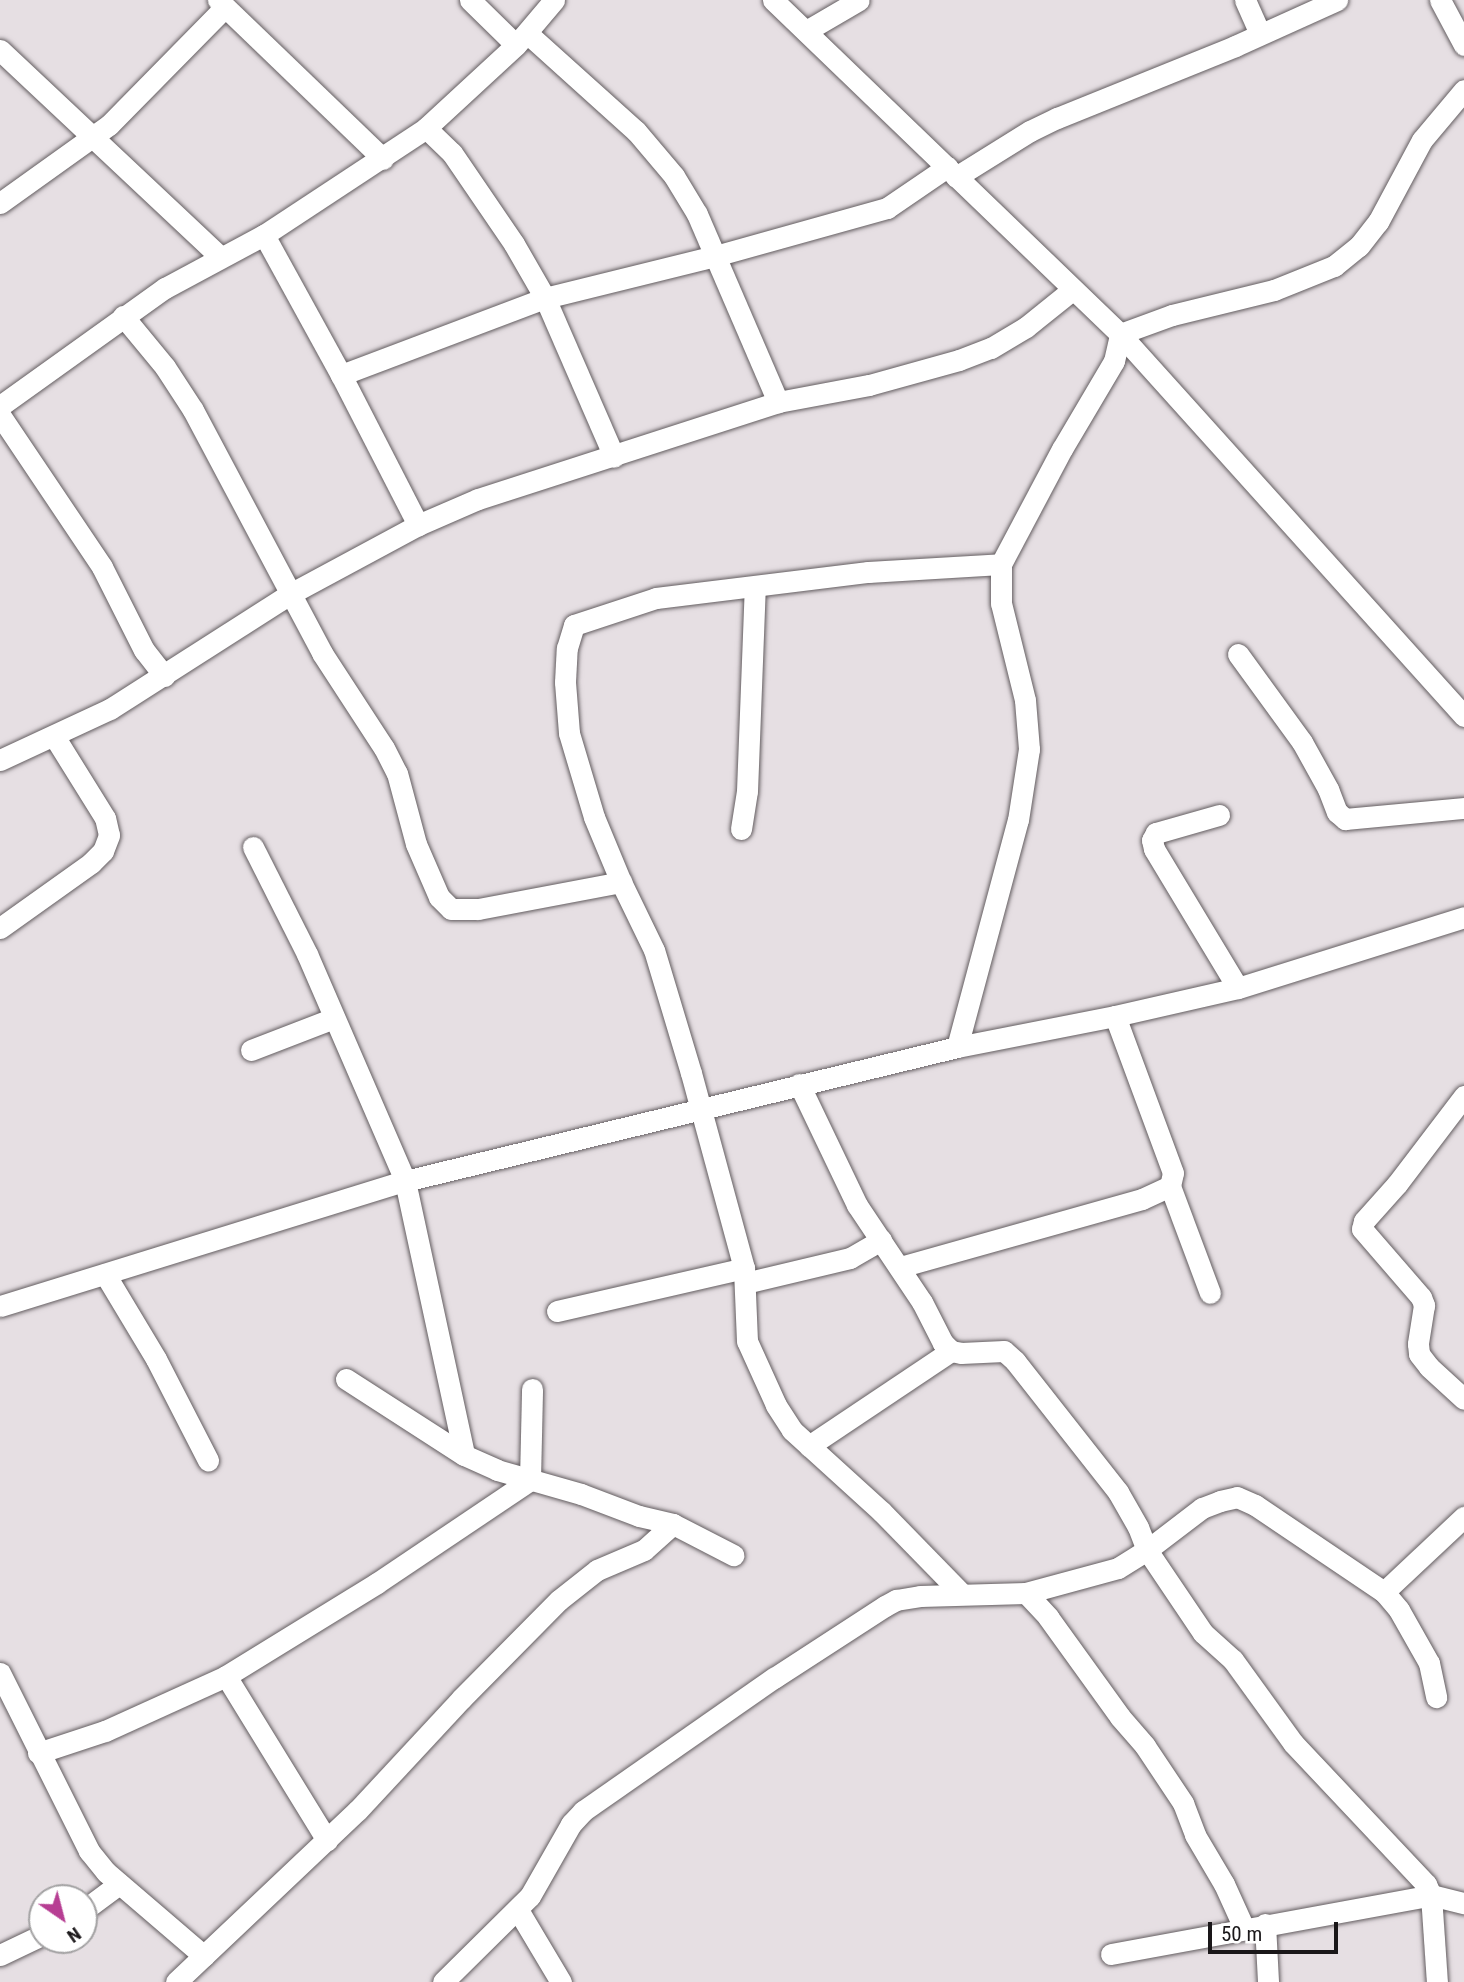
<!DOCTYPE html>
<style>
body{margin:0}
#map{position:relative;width:1464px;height:1982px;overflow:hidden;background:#e6dfe3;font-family:"Roboto Condensed",sans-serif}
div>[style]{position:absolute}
.roads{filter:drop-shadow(0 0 2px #635d60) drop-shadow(0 0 2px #635d60)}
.minor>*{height:21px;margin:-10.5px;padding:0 10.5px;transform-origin:10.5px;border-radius:10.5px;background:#fff}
span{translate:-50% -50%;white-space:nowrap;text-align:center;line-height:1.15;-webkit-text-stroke:7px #fff;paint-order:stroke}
.north{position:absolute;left:28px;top:1884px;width:70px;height:70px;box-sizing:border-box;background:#fff;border:2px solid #a3a2a3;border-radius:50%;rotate:145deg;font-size:19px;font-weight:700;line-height:28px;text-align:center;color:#1a1719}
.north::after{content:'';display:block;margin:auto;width:24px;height:32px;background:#b73e93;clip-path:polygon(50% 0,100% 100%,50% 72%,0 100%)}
.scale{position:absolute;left:1208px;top:1922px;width:130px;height:32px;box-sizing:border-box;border:4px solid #1a1719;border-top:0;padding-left:9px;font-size:21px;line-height:24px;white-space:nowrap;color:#1a1719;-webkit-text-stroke:5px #fff;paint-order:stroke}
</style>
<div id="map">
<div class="roads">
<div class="minor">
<div style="left:218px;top:0;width:229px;rotate:43.9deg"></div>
<div style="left:470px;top:0;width:64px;rotate:44.4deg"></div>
<div style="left:773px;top:0;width:482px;rotate:43.9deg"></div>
<div style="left:1120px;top:334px;width:514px;rotate:48deg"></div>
<div style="left:1245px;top:0;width:37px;rotate:66deg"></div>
<div style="left:1440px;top:0;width:51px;rotate:61.9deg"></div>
<div style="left:806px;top:31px;width:61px;rotate:-30.3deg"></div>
<div style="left:527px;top:33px;width:147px;rotate:42deg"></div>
<div style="left:636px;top:131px;width:59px;rotate:49.8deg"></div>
<div style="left:674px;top:176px;width:44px;rotate:58.8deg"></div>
<div style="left:697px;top:214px;width:205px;rotate:66.7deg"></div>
<div style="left:0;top:50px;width:301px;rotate:43.2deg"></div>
<div style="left:426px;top:128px;width:36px;rotate:44deg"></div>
<div style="left:452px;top:153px;width:110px;rotate:55.7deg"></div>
<div style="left:514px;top:244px;width:62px;rotate:60.1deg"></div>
<div style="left:545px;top:298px;width:173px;rotate:66.5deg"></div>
<div style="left:956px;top:177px;width:87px;rotate:-31.9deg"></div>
<div style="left:1030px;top:131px;width:30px;rotate:-26deg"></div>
<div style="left:1057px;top:118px;width:192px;rotate:-22deg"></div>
<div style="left:1235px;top:46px;width:112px;rotate:-24.3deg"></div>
<div style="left:0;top:203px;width:134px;rotate:-35.6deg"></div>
<div style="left:109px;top:125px;width:165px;rotate:-45.5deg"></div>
<div style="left:264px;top:235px;width:160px;rotate:61.2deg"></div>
<div style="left:341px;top:375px;width:169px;rotate:62.8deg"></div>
<div style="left:123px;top:316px;width:66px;rotate:50.5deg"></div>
<div style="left:165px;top:367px;width:51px;rotate:56.9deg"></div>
<div style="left:193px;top:410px;width:275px;rotate:62deg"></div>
<div style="left:322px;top:653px;width:113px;rotate:56.9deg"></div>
<div style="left:384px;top:748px;width:28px;rotate:63deg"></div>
<div style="left:397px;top:773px;width:73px;rotate:75deg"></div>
<div style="left:416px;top:844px;width:58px;rotate:66.5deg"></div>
<div style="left:439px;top:897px;width:17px;rotate:45deg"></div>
<div style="left:451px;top:909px;width:27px"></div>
<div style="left:478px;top:909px;width:146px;rotate:-10.7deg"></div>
<div style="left:341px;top:375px;width:218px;rotate:-20.7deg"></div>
<div style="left:545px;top:298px;width:175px;rotate:-13.9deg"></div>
<div style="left:715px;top:256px;width:179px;rotate:-15.6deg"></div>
<div style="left:887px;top:208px;width:73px;rotate:-34.3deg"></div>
<div style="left:0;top:406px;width:203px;rotate:-35.6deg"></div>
<div style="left:165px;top:288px;width:112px;rotate:-28.2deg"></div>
<div style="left:264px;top:235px;width:194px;rotate:-33.4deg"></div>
<div style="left:426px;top:128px;width:122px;rotate:-42.7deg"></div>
<div style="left:516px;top:45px;width:59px;rotate:-49.8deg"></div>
<div style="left:0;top:415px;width:183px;rotate:56.1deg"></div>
<div style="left:102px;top:567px;width:93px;rotate:63.2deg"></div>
<div style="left:144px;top:650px;width:33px;rotate:52deg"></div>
<div style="left:1238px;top:654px;width:109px;rotate:54deg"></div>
<div style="left:1302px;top:742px;width:54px;rotate:61deg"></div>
<div style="left:1328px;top:789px;width:25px;rotate:69deg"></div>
<div style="left:1337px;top:812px;width:11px;rotate:41deg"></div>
<div style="left:1345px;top:819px;width:120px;rotate:-5.3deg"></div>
<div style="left:0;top:760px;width:121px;rotate:-24.9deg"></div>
<div style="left:110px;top:709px;width:214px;rotate:-32.6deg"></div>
<div style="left:290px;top:594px;width:145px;rotate:-28.3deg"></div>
<div style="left:418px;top:525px;width:65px;rotate:-23.4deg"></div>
<div style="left:478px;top:499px;width:315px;rotate:-17.9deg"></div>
<div style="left:778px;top:402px;width:93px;rotate:-10.6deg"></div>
<div style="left:869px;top:385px;width:93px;rotate:-15.5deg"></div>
<div style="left:959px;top:360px;width:34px;rotate:-21deg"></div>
<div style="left:991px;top:348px;width:41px;rotate:-31deg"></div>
<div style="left:1026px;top:327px;width:59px;rotate:-38.8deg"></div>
<div style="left:1219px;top:815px;width:66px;rotate:164.1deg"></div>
<div style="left:1156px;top:833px;width:8px;rotate:120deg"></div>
<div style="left:1152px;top:840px;width:9px;rotate:77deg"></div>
<div style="left:1154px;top:849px;width:162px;rotate:58.9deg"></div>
<div style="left:741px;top:829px;width:38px;rotate:-81deg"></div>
<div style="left:747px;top:791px;width:204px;rotate:-87.8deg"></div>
<div style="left:253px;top:847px;width:120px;rotate:63.2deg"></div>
<div style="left:307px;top:954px;width:247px;rotate:66.6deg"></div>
<div style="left:405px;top:1181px;width:280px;rotate:77.8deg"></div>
<div style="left:0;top:928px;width:112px;rotate:-35.5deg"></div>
<div style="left:91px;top:863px;width:17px;rotate:-45deg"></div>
<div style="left:103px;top:851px;width:17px;rotate:-69deg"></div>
<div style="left:109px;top:835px;width:17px;rotate:-103deg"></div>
<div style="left:105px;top:818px;width:97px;rotate:-121.9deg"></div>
<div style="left:1115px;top:1016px;width:167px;rotate:69.7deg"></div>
<div style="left:1173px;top:1173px;width:13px;rotate:103deg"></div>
<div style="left:1170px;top:1186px;width:114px;rotate:69.5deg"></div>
<div style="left:957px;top:1047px;width:235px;rotate:-75deg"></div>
<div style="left:1018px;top:820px;width:72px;rotate:-81.2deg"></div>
<div style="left:1029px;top:749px;width:49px;rotate:-94.7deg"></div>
<div style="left:1025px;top:700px;width:100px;rotate:-103.9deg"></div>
<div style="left:1001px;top:603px;width:39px;rotate:-90deg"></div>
<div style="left:1001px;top:564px;width:130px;rotate:-62.1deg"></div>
<div style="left:1062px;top:449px;width:102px;rotate:-59.4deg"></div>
<div style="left:1114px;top:361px;width:28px;rotate:-77deg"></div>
<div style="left:1120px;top:334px;width:55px;rotate:-20.1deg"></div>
<div style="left:1172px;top:315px;width:105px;rotate:-13.8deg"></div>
<div style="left:1274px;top:290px;width:65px;rotate:-21.8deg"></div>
<div style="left:1334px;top:266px;width:32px;rotate:-39deg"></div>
<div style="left:1359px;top:246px;width:31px;rotate:-52deg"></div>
<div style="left:1378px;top:222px;width:93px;rotate:-61.8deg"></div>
<div style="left:1422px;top:140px;width:65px;rotate:-50deg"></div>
<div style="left:251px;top:1050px;width:89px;rotate:-21.1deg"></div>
<div style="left:799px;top:1084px;width:134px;rotate:64.4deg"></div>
<div style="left:857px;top:1205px;width:117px;rotate:56.2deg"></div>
<div style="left:922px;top:1302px;width:46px;rotate:62.9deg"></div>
<div style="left:943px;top:1343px;width:11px;rotate:45deg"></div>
<div style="left:951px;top:1351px;width:10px;rotate:11deg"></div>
<div style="left:961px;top:1353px;width:43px;rotate:-2.7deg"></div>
<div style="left:1004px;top:1351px;width:15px;rotate:42deg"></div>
<div style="left:1015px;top:1361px;width:167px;rotate:51.8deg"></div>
<div style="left:1118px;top:1492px;width:40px;rotate:60.3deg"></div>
<div style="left:1138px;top:1527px;width:25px;rotate:69deg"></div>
<div style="left:1147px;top:1550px;width:100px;rotate:56deg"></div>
<div style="left:1203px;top:1633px;width:40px;rotate:42deg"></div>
<div style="left:1233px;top:1660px;width:102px;rotate:54.1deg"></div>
<div style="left:1293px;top:1743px;width:194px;rotate:46.7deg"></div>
<div style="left:1426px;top:1884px;width:12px;rotate:66deg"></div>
<div style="left:1431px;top:1895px;width:87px;rotate:86.1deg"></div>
<div style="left:1464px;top:1096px;width:111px;rotate:127.3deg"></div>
<div style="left:1397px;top:1184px;width:50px;rotate:131.7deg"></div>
<div style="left:1364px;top:1221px;width:8px;rotate:104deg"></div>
<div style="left:1362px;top:1229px;width:90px;rotate:49.1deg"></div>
<div style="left:1421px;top:1297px;width:9px;rotate:69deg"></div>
<div style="left:1424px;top:1305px;width:39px;rotate:99deg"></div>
<div style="left:1418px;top:1344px;width:10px;rotate:84deg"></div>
<div style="left:1419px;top:1354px;width:16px;rotate:52deg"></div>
<div style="left:1429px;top:1367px;width:47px;rotate:42.4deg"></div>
<div style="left:900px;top:1267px;width:251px;rotate:-15.7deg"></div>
<div style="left:1142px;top:1199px;width:31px;rotate:-25deg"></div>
<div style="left:105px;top:1274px;width:99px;rotate:59deg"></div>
<div style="left:156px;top:1359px;width:114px;rotate:62.8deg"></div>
<div style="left:745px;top:1283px;width:108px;rotate:-13.4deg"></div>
<div style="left:850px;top:1258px;width:36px;rotate:-30deg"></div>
<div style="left:0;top:1306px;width:424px;rotate:-17.2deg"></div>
<div style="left:405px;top:1181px;width:568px;rotate:-13.64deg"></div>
<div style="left:957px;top:1047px;width:161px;rotate:-11.1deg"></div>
<div style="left:1115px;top:1016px;width:126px;rotate:-12.8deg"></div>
<div style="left:1238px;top:988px;width:237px;rotate:-17.4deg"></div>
<div style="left:557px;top:1311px;width:192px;rotate:-12.9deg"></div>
<div style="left:346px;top:1379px;width:140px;rotate:32.8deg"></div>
<div style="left:464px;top:1455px;width:36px;rotate:24deg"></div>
<div style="left:497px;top:1470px;width:87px;rotate:15.9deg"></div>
<div style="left:581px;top:1494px;width:62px;rotate:20.8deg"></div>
<div style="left:639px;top:1516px;width:35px;rotate:13deg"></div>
<div style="left:673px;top:1524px;width:68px;rotate:27.3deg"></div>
<div style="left:809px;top:1446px;width:171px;rotate:-33.8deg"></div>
<div style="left:1384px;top:1592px;width:110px;rotate:-43.2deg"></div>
<div style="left:961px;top:1593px;width:113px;rotate:-134.3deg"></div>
<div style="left:882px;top:1512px;width:122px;rotate:-137.7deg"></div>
<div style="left:792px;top:1430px;width:30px;rotate:-123deg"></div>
<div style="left:776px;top:1405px;width:70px;rotate:-114.4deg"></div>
<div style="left:747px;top:1341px;width:73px;rotate:-92.4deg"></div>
<div style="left:744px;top:1268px;width:202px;rotate:-105.2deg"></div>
<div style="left:691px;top:1073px;width:128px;rotate:-106.7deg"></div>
<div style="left:654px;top:950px;width:76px;rotate:-115.9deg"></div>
<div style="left:621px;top:882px;width:70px;rotate:-112.6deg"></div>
<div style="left:594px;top:817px;width:88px;rotate:-106.6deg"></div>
<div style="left:569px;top:733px;width:51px;rotate:-94.5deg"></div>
<div style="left:565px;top:682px;width:34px;rotate:-87deg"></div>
<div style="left:567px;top:648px;width:24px;rotate:-73deg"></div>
<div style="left:574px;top:625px;width:86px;rotate:-18.2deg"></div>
<div style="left:656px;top:598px;width:214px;rotate:-7deg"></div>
<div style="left:868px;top:572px;width:133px;rotate:-3.4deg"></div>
<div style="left:1026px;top:1593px;width:33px;rotate:47deg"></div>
<div style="left:1048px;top:1617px;width:123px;rotate:54.2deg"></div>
<div style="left:1120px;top:1717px;width:38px;rotate:49deg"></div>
<div style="left:1145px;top:1746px;width:69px;rotate:56.3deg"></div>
<div style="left:1183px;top:1803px;width:34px;rotate:69deg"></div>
<div style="left:1195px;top:1835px;width:57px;rotate:59.4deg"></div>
<div style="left:1224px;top:1884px;width:48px;rotate:65.6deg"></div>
<div style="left:0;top:1673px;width:199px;rotate:63.4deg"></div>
<div style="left:89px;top:1851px;width:27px;rotate:51deg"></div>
<div style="left:106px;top:1872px;width:129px;rotate:40.6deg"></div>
<div style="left:226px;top:1676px;width:193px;rotate:58.4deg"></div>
<div style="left:38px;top:1753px;width:71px;rotate:-18.2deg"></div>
<div style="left:105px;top:1731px;width:133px;rotate:-24.4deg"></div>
<div style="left:226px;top:1676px;width:177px;rotate:-31.6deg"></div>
<div style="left:377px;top:1583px;width:184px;rotate:-33.9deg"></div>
<div style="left:530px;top:1480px;width:91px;rotate:-88.7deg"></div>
<div style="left:84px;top:1910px;width:44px;rotate:-36.6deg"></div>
<div style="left:518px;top:1910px;width:84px;rotate:59.2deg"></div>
<div style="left:1265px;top:1924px;width:58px;rotate:87deg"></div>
<div style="left:1111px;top:1954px;width:325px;rotate:-10.4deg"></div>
<div style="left:1431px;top:1895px;width:34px;rotate:14deg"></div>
<div style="left:0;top:1955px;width:47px;rotate:-25.5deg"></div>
<div style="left:176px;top:1982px;width:250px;rotate:-43.4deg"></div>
<div style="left:358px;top:1810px;width:151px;rotate:-47.1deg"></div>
<div style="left:461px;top:1699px;width:139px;rotate:-45.3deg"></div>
<div style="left:559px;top:1600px;width:48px;rotate:-38.3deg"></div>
<div style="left:597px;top:1570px;width:51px;rotate:-23.1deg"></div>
<div style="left:644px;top:1550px;width:39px;rotate:-42deg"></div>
<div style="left:443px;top:1982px;width:122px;rotate:-44.7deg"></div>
<div style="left:530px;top:1896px;width:83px;rotate:-60.3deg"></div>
<div style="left:571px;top:1824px;width:18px;rotate:-47deg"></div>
<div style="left:583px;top:1811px;width:233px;rotate:-34.9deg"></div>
<div style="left:774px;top:1678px;width:132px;rotate:-33deg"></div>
<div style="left:885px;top:1606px;width:13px;rotate:-29deg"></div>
<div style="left:896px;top:1600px;width:24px;rotate:-9deg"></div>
<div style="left:920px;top:1596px;width:106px;rotate:-1.6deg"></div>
<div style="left:1026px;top:1593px;width:95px;rotate:-15.2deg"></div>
<div style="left:1118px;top:1568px;width:34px;rotate:-32deg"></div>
<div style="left:1147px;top:1550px;width:69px;rotate:-37.4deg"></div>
<div style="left:1202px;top:1508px;width:19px;rotate:-21deg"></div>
<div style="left:1220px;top:1501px;width:17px;rotate:-13deg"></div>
<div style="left:1237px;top:1497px;width:20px;rotate:24deg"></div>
<div style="left:1255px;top:1505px;width:156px;rotate:34deg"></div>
<div style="left:1384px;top:1592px;width:23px;rotate:50deg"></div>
<div style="left:1399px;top:1610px;width:61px;rotate:60.5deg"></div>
<div style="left:1429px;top:1663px;width:35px;rotate:78deg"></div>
</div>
</div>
<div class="north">N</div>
<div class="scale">50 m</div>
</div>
